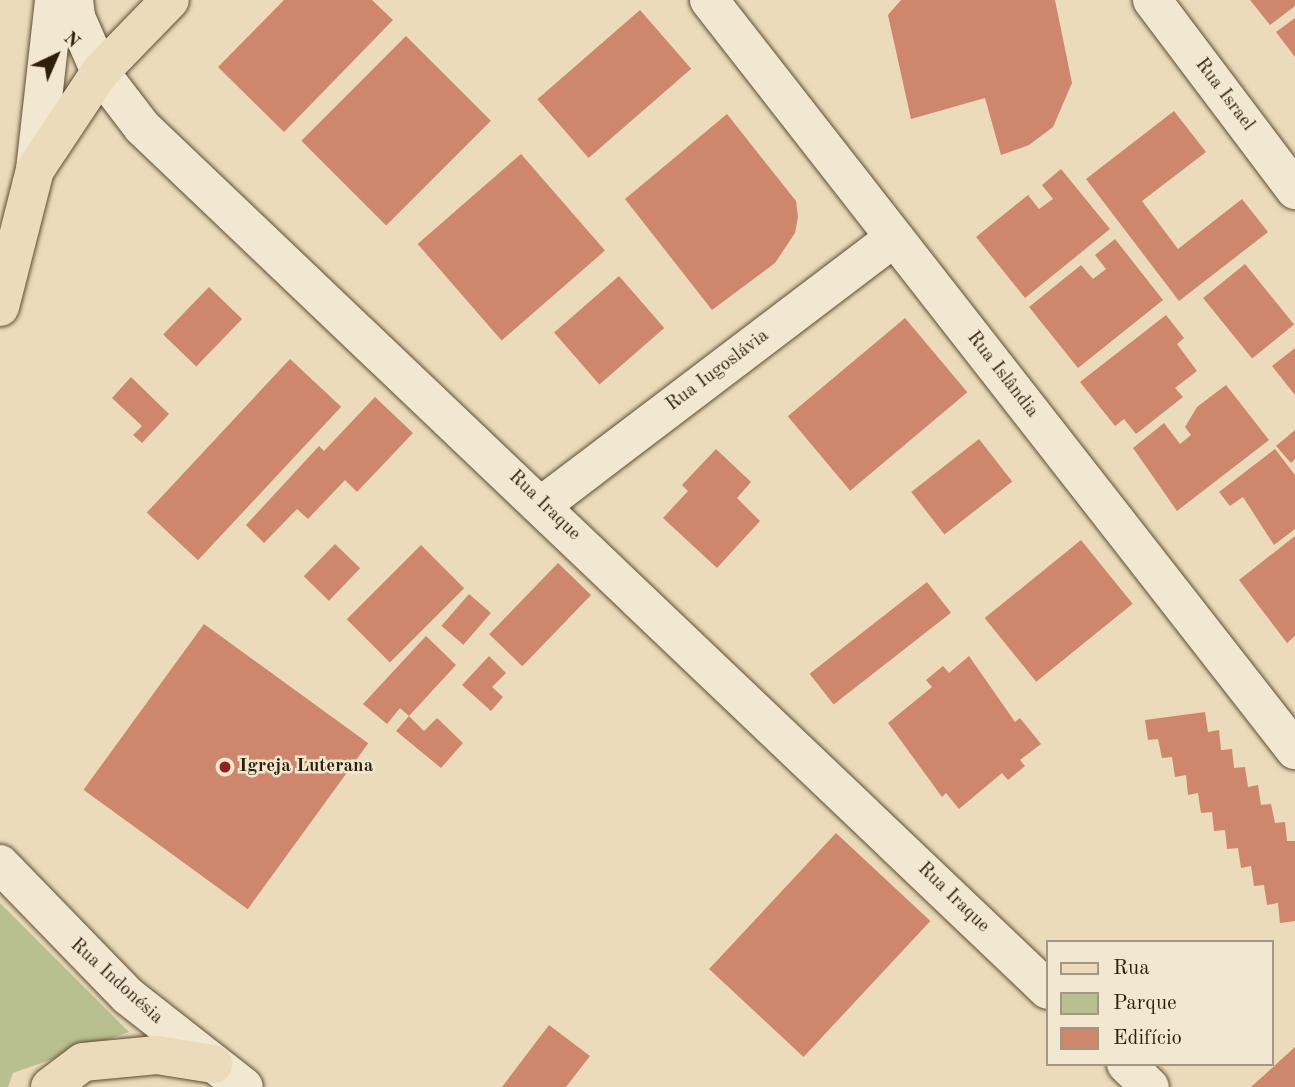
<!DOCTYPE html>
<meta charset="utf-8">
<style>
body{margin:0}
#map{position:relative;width:1295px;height:1087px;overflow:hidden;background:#ebdbba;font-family:"Old Standard TT",serif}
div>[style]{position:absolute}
.green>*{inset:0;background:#b8c08f}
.building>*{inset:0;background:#ce876c;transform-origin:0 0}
.roads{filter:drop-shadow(0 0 2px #5e4d34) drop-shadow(0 0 2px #5e4d34)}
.minor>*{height:38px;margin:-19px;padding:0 19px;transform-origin:19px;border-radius:19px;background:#f2e8d2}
.major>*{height:38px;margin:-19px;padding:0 19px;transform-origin:19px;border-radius:19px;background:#ebdbba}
.dots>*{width:19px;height:19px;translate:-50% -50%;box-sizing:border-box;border:4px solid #f2e8d2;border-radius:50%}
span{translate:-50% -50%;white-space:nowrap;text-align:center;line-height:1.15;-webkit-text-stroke:5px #f2e8d2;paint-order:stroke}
.street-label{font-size:19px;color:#2f1e08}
.poi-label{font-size:19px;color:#2f1e08;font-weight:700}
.left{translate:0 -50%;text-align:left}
.legend{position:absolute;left:1046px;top:940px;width:228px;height:126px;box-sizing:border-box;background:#f2e8d2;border:2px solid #a49781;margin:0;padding:9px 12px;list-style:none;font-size:21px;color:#2f1e08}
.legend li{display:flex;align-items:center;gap:14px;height:35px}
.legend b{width:35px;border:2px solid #a49781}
.north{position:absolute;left:21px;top:21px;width:70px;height:70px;-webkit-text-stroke:5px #f2e8d2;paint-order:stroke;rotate:44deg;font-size:19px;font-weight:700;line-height:28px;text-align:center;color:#2f1e08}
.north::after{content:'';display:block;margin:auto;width:24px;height:32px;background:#2f1e08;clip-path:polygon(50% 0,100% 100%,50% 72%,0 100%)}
</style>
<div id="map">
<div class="green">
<div style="clip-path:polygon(0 903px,129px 1032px,13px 1073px,8px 1087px,0 1087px)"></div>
</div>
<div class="building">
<div style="clip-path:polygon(284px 0,372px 0,393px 20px,284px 132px,218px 67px)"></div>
<div style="clip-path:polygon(901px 0,1055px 0,1072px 83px,1053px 127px,1029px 145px,1001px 155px,985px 98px,911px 119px,888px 15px)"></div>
<div style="clip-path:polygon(1250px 0,1295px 0,1295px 6px,1270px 25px)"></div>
<div style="left:640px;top:10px;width:78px;height:136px;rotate:49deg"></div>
<div style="clip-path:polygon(1295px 18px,1295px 57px,1276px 32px)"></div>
<div style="left:406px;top:36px;width:120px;height:148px;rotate:45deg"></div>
<div style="clip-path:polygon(1174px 111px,1206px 152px,1142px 201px,1178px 249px,1242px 199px,1268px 232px,1179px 301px,1086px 179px)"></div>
<div style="clip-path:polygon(727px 114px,796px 201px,798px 217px,795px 233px,775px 263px,712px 310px,625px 199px)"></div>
<div style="left:521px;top:154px;width:128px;height:137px;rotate:49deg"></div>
<div style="clip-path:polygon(1061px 169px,1110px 229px,1025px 298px,976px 237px,1028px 195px,1039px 209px,1053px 199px,1042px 185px)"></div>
<div style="clip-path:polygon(1115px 239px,1163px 300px,1078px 368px,1029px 307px,1081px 265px,1093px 279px,1106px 269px,1095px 255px)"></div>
<div style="left:1245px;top:264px;width:78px;height:54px;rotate:51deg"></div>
<div style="left:619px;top:276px;width:69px;height:86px;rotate:49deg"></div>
<div style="left:209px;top:287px;width:46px;height:66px;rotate:44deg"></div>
<div style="clip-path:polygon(1166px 315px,1184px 338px,1177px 344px,1197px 371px,1175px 388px,1183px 397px,1136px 434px,1124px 419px,1115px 426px,1080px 382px)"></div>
<div style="left:905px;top:318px;width:97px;height:153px;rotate:50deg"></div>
<div style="clip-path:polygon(1295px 348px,1295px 395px,1272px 366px)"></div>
<div style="left:290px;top:359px;width:70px;height:210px;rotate:43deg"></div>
<div style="clip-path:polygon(131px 377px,169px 414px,142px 443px,133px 435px,142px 426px,112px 398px)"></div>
<div style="clip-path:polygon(1226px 385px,1269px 440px,1177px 511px,1133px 448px,1164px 423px,1180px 444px,1191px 435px,1185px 427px,1197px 407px)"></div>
<div style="clip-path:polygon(375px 397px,413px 433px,357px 492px,345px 480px,308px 519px,297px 509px,264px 543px,246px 525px,319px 446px,324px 451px)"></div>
<div style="clip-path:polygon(1295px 430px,1295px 459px,1291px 463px,1276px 446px)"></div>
<div style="left:979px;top:439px;width:54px;height:86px;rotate:52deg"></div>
<div style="clip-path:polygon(716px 449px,751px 482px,737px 498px,760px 521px,717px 568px,663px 518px,688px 491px,682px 485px)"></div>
<div style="clip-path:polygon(1275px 449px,1295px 475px,1295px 529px,1274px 545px,1243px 497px,1230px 506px,1219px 492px)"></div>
<div style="clip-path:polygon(1295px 536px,1295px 636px,1287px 643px,1239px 580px)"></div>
<div style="left:1081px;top:540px;width:82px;height:124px;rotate:51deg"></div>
<div style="left:335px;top:544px;width:35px;height:45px;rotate:44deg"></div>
<div style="left:421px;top:545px;width:61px;height:105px;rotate:45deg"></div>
<div style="left:558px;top:563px;width:46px;height:99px;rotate:44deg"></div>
<div style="left:927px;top:582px;width:39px;height:149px;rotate:52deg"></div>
<div style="left:469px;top:594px;width:29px;height:42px;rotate:41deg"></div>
<div style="left:204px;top:624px;width:203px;height:205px;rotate:36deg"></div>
<div style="clip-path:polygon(426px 636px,456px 665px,409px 716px,400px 708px,387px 724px,363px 704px)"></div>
<div style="clip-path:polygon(489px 656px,506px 673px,492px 687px,503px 697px,491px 711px,462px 685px)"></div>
<div style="clip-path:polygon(969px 656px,1015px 722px,1020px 718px,1041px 744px,1020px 760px,1025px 766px,1008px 780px,1002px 773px,959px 809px,946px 793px,942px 797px,888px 723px,932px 687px,926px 680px,943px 666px,949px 673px)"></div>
<div style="clip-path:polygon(1205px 712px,1208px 732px,1219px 730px,1221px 750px,1232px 749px,1234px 768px,1245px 767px,1248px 787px,1258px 785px,1261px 805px,1271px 804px,1275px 823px,1285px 822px,1287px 841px,1295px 841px,1295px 921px,1280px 923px,1278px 903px,1267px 905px,1264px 885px,1254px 886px,1251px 866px,1241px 868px,1238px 848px,1227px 849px,1225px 830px,1214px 831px,1212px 812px,1201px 813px,1198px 793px,1188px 795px,1186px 775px,1175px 777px,1172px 757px,1162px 758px,1158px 739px,1148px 740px,1145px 720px)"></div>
<div style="clip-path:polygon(409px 716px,424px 731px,437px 718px,463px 743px,441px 768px,396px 731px)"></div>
<div style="left:836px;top:833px;width:129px;height:186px;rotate:43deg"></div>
<div style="clip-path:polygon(549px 1025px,590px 1056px,566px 1087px,502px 1087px)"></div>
<div style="clip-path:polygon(1295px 1047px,1295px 1087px,1251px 1087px)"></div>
</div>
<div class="roads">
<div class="minor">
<div style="left:74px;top:0;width:17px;rotate:83deg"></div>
<div style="left:76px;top:17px;width:60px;rotate:66.4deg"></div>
<div style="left:100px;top:72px;width:69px;rotate:52.6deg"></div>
<div style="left:142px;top:127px;width:1251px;rotate:43.61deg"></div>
<div style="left:709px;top:0;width:952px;rotate:52deg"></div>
<div style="left:1152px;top:0;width:238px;rotate:53deg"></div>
<div style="left:35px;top:170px;width:171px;rotate:-83.6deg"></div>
<div style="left:542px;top:505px;width:442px;rotate:-37.2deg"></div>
<div style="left:0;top:864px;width:184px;rotate:45.9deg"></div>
<div style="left:128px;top:996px;width:147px;rotate:38.1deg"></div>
<div style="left:1126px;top:1064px;width:33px;rotate:44deg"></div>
</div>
<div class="major">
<div style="left:0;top:307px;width:141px;rotate:-75.7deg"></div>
<div style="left:35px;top:170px;width:118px;rotate:-56.4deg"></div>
<div style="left:100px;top:72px;width:100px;rotate:-45.8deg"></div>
<div style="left:50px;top:1087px;width:41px;rotate:-37.1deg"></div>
<div style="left:83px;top:1062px;width:74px;rotate:-5.4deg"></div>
<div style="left:157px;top:1055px;width:57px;rotate:9.1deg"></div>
</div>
</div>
<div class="dots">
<div style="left:225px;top:767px;background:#8f2418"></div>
</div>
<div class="street-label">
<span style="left:1224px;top:95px;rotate:53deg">Rua Israel</span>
<span style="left:718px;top:371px;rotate:-37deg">Rua Iugoslávia</span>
<span style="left:1002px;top:375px;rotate:52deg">Rua Islândia</span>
<span style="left:544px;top:506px;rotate:44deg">Rua Iraque</span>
<span style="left:953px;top:898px;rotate:44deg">Rua Iraque</span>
<span style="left:116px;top:982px;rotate:42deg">Rua Indonésia</span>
</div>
<div class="poi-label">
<span class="left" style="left:239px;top:767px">Igreja Luterana</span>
</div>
<ul class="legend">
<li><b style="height:9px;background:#ebdbba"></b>Rua</li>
<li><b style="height:19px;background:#b8c08f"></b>Parque</li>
<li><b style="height:19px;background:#ce876c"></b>Edifício</li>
</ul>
<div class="north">N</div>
</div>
